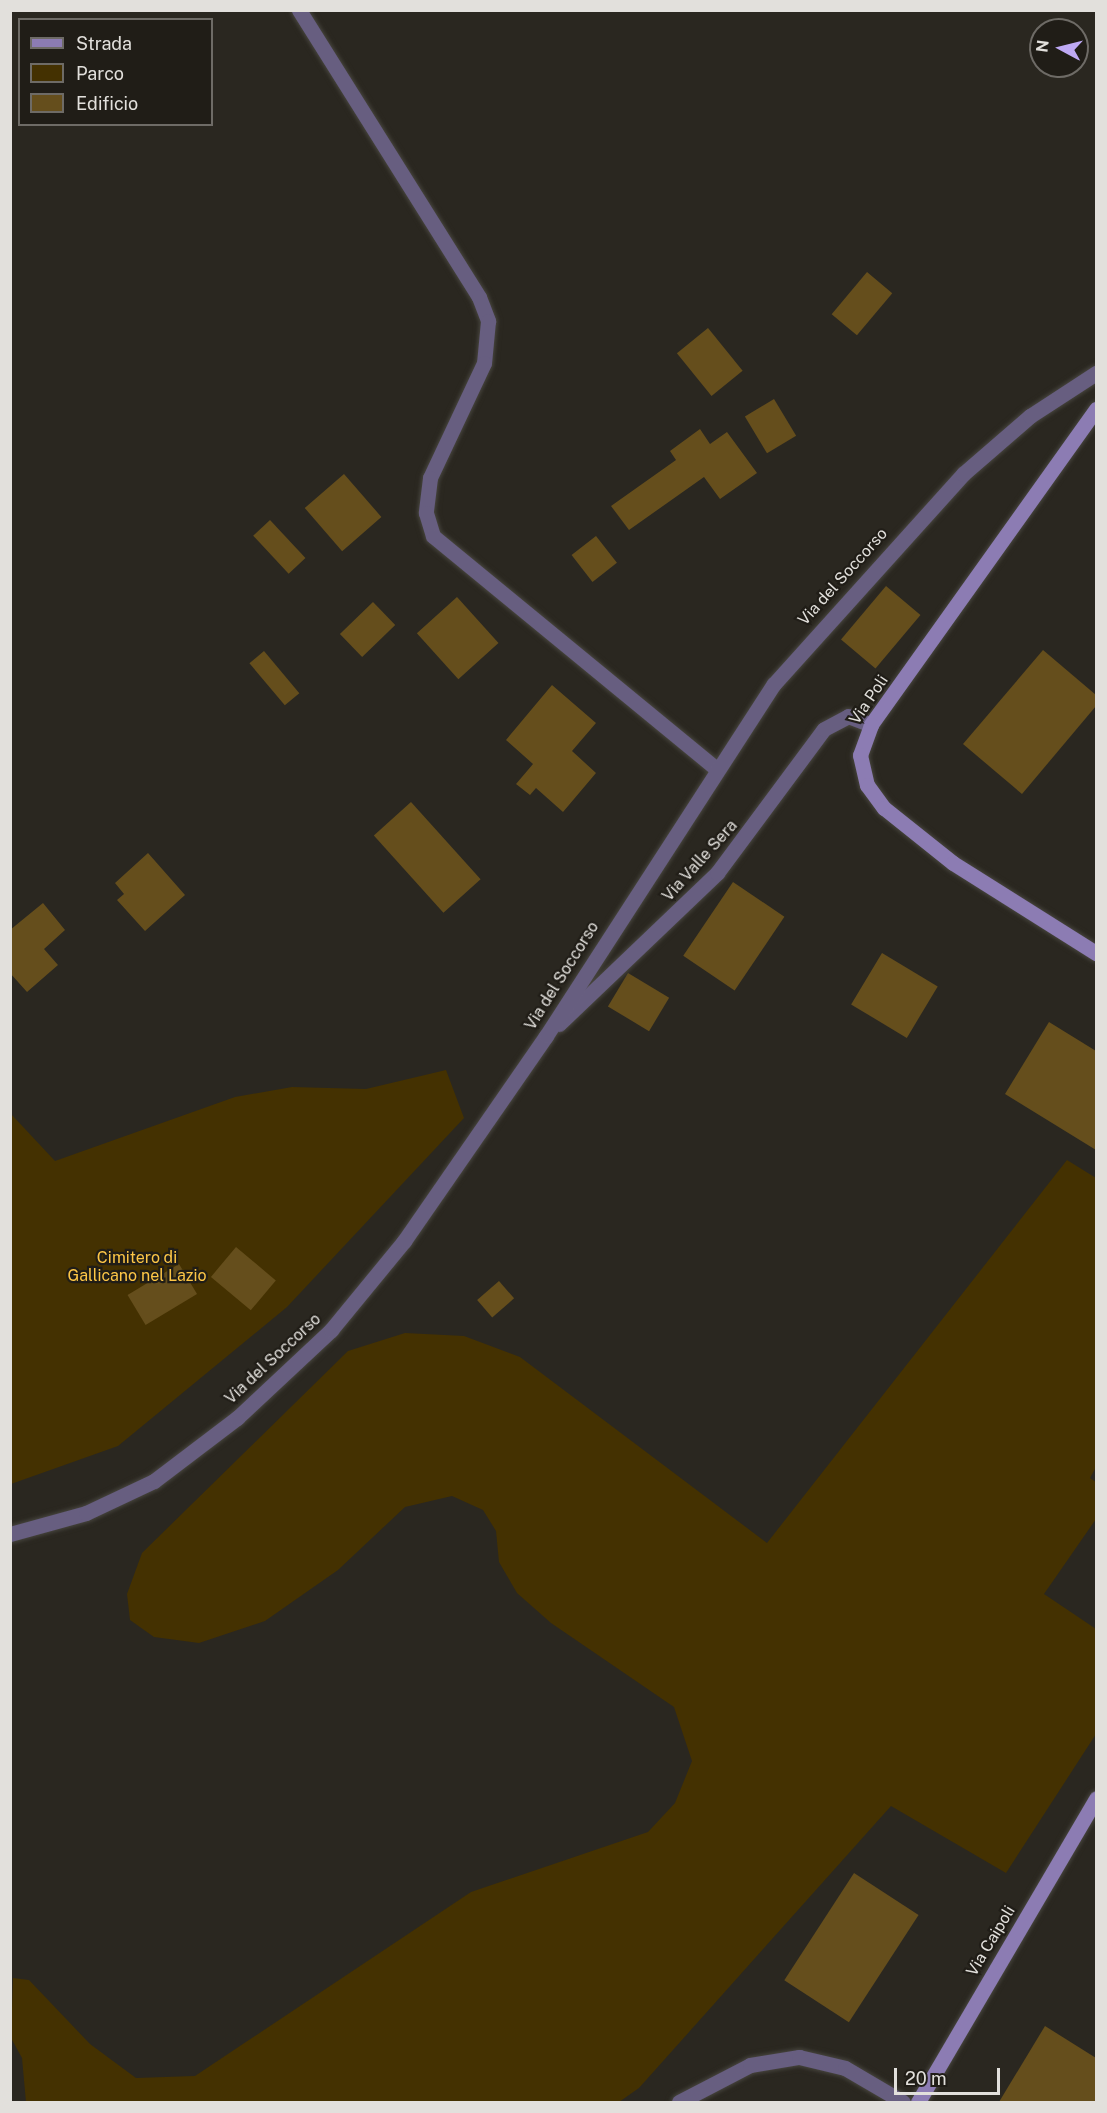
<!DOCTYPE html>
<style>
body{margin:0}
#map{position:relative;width:1107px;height:2113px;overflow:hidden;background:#2a2720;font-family:"Public Sans",sans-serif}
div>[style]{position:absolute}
.green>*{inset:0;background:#443101}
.building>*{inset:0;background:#654e1c;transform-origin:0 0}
.roads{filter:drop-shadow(0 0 2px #47453e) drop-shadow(0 0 2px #47453e)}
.lane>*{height:15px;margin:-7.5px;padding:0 7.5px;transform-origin:7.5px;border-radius:7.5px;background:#675e80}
.street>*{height:15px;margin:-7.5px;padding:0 7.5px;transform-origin:7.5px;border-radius:7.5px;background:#675e80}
.secondary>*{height:15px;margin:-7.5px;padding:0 7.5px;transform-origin:7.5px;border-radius:7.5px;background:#8c7cb3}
span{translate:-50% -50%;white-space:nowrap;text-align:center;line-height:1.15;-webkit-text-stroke:4.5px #201d17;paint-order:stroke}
.street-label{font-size:16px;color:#e2e0dc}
.park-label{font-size:16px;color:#fdc646}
.frame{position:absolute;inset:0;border:12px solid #e2e0dc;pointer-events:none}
.legend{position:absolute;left:18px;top:18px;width:195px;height:108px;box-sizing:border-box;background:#201d17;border:2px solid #6e6b66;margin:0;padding:8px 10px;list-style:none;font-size:18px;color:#e2e0dc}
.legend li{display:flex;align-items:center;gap:12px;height:30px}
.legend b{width:30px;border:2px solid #6e6b66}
.north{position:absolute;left:1029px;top:18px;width:60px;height:60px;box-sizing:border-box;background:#201d17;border:2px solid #6e6b66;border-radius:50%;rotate:277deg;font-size:16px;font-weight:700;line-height:24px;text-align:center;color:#e2e0dc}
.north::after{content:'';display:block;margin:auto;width:21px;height:27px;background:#bea9f4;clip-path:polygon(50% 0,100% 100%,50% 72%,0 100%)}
.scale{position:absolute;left:894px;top:2068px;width:106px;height:27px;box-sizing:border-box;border:3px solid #e2e0dc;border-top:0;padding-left:8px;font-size:18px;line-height:21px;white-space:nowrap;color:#e2e0dc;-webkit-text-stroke:4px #201d17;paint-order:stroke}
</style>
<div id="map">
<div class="green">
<div style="clip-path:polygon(446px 1070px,464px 1118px,287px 1307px,118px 1446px,11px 1484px,11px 1114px,55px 1161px,235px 1097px,292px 1087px,366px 1089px)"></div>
<div style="clip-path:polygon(1067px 1160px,1096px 1178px,1096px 1467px,1090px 1478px,1096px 1482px,1096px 1519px,1044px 1594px,1096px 1629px,1096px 1734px,1006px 1873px,891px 1806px,639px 2088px,619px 2102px,26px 2102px,22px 2058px,11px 2038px,13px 1978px,29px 1980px,90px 2044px,136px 2078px,195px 2076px,471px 1892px,648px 1832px,675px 1803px,692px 1761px,674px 1707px,551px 1623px,517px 1593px,499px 1562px,496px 1531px,483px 1510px,452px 1496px,405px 1507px,338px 1570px,265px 1621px,199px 1643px,154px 1637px,130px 1620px,127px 1594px,142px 1553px,348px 1351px,405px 1333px,464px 1336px,520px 1357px,767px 1543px)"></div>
</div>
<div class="building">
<div style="left:867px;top:272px;width:33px;height:55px;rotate:40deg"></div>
<div style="left:708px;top:328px;width:55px;height:40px;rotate:51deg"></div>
<div style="left:774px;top:399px;width:43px;height:34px;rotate:59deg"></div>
<div style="clip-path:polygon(700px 429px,710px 444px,727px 432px,757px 473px,720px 499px,704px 477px,629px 530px,611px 506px,676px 460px,670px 451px)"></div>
<div style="left:344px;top:474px;width:57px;height:52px;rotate:49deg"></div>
<div style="left:270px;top:520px;width:52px;height:23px;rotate:47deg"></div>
<div style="left:596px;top:536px;width:34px;height:31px;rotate:52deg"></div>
<div style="left:886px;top:586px;width:45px;height:70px;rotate:40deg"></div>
<div style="left:457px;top:597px;width:62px;height:54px;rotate:48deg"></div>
<div style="left:373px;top:602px;width:32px;height:46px;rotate:46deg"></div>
<div style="clip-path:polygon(1043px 650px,1096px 695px,1096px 706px,1022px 794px,963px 744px)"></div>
<div style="left:264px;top:651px;width:55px;height:19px;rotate:50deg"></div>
<div style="clip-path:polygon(552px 685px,596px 723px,572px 751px,596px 773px,563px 812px,536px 788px,530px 795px,516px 784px,533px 764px,506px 740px)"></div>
<div style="left:411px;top:802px;width:104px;height:50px;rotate:48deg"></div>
<div style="clip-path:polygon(148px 853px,185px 895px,145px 931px,117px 900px,124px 894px,115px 883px)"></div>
<div style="left:733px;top:882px;width:62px;height:89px;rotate:34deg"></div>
<div style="clip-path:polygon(43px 903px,65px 930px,44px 949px,58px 965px,27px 992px,10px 973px,10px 930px)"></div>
<div style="left:882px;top:953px;width:65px;height:60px;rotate:31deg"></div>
<div style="left:628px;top:973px;width:48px;height:39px;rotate:31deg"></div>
<div style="clip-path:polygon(1049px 1022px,1096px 1051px,1096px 1150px,1005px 1094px)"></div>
<div style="left:236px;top:1247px;width:52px;height:39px;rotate:40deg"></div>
<div style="left:179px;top:1264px;width:35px;height:60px;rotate:59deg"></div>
<div style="left:499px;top:1281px;width:23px;height:29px;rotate:49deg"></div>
<div style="left:854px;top:1873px;width:77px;height:128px;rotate:33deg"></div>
<div style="clip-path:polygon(1045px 2026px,1096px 2058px,1096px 2102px,999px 2102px)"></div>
</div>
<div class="roads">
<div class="lane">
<div style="left:299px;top:10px;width:339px;rotate:57.9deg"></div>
<div style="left:479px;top:297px;width:26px;rotate:69deg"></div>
<div style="left:488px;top:321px;width:42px;rotate:95.4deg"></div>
<div style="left:484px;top:363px;width:127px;rotate:115.2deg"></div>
<div style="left:430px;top:478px;width:35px;rotate:97deg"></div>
<div style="left:426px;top:513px;width:24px;rotate:73deg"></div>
<div style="left:433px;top:536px;width:365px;rotate:39.4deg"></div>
<div style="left:679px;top:2102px;width:80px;rotate:-27.5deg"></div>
<div style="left:750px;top:2065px;width:50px;rotate:-9.3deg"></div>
<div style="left:799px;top:2057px;width:47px;rotate:13.4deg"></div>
<div style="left:845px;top:2068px;width:67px;rotate:30.4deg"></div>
</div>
<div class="street">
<div style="left:559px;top:1024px;width:219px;rotate:-43.7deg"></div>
<div style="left:717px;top:873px;width:179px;rotate:-53.4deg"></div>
<div style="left:824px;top:729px;width:27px;rotate:-28deg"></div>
<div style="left:848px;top:716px;width:25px;rotate:21deg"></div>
<div style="left:10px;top:1534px;width:79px;rotate:-15.4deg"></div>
<div style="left:86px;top:1513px;width:75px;rotate:-25.2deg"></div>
<div style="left:154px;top:1481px;width:104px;rotate:-37.2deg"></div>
<div style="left:237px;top:1418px;width:129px;rotate:-43.1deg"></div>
<div style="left:331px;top:1330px;width:115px;rotate:-50.6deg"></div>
<div style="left:404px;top:1241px;width:249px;rotate:-55.3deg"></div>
<div style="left:546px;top:1036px;width:419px;rotate:-57.1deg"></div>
<div style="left:774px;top:684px;width:283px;rotate:-48deg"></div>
<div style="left:963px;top:474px;width:89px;rotate:-40.9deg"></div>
<div style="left:1030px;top:416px;width:79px;rotate:-33.1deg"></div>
</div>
<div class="secondary">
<div style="left:1096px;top:409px;width:388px;rotate:125.5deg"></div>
<div style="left:871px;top:725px;width:32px;rotate:110deg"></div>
<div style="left:860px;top:755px;width:31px;rotate:77deg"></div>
<div style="left:867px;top:785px;width:29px;rotate:54deg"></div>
<div style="left:884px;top:808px;width:88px;rotate:38.6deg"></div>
<div style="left:953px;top:863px;width:169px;rotate:32.2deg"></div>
<div style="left:918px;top:2102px;width:352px;rotate:-59.6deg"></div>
</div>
</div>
<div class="street-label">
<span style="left:843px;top:577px;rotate:-48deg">Via del Soccorso</span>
<span style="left:869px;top:700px;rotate:-56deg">Via Poli</span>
<span style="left:700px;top:861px;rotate:-48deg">Via Valle Sera</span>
<span style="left:562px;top:976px;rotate:-58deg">Via del Soccorso</span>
<span style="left:273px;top:1359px;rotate:-43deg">Via del Soccorso</span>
<span style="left:991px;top:1941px;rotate:-59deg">Via Caipoli</span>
</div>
<div class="park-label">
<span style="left:137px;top:1267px">Cimitero di<br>Gallicano nel Lazio</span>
</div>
<div class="frame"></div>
<ul class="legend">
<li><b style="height:8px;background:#8c7cb3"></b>Strada</li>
<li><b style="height:16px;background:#443101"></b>Parco</li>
<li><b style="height:16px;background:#654e1c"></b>Edificio</li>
</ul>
<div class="north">N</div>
<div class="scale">20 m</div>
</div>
